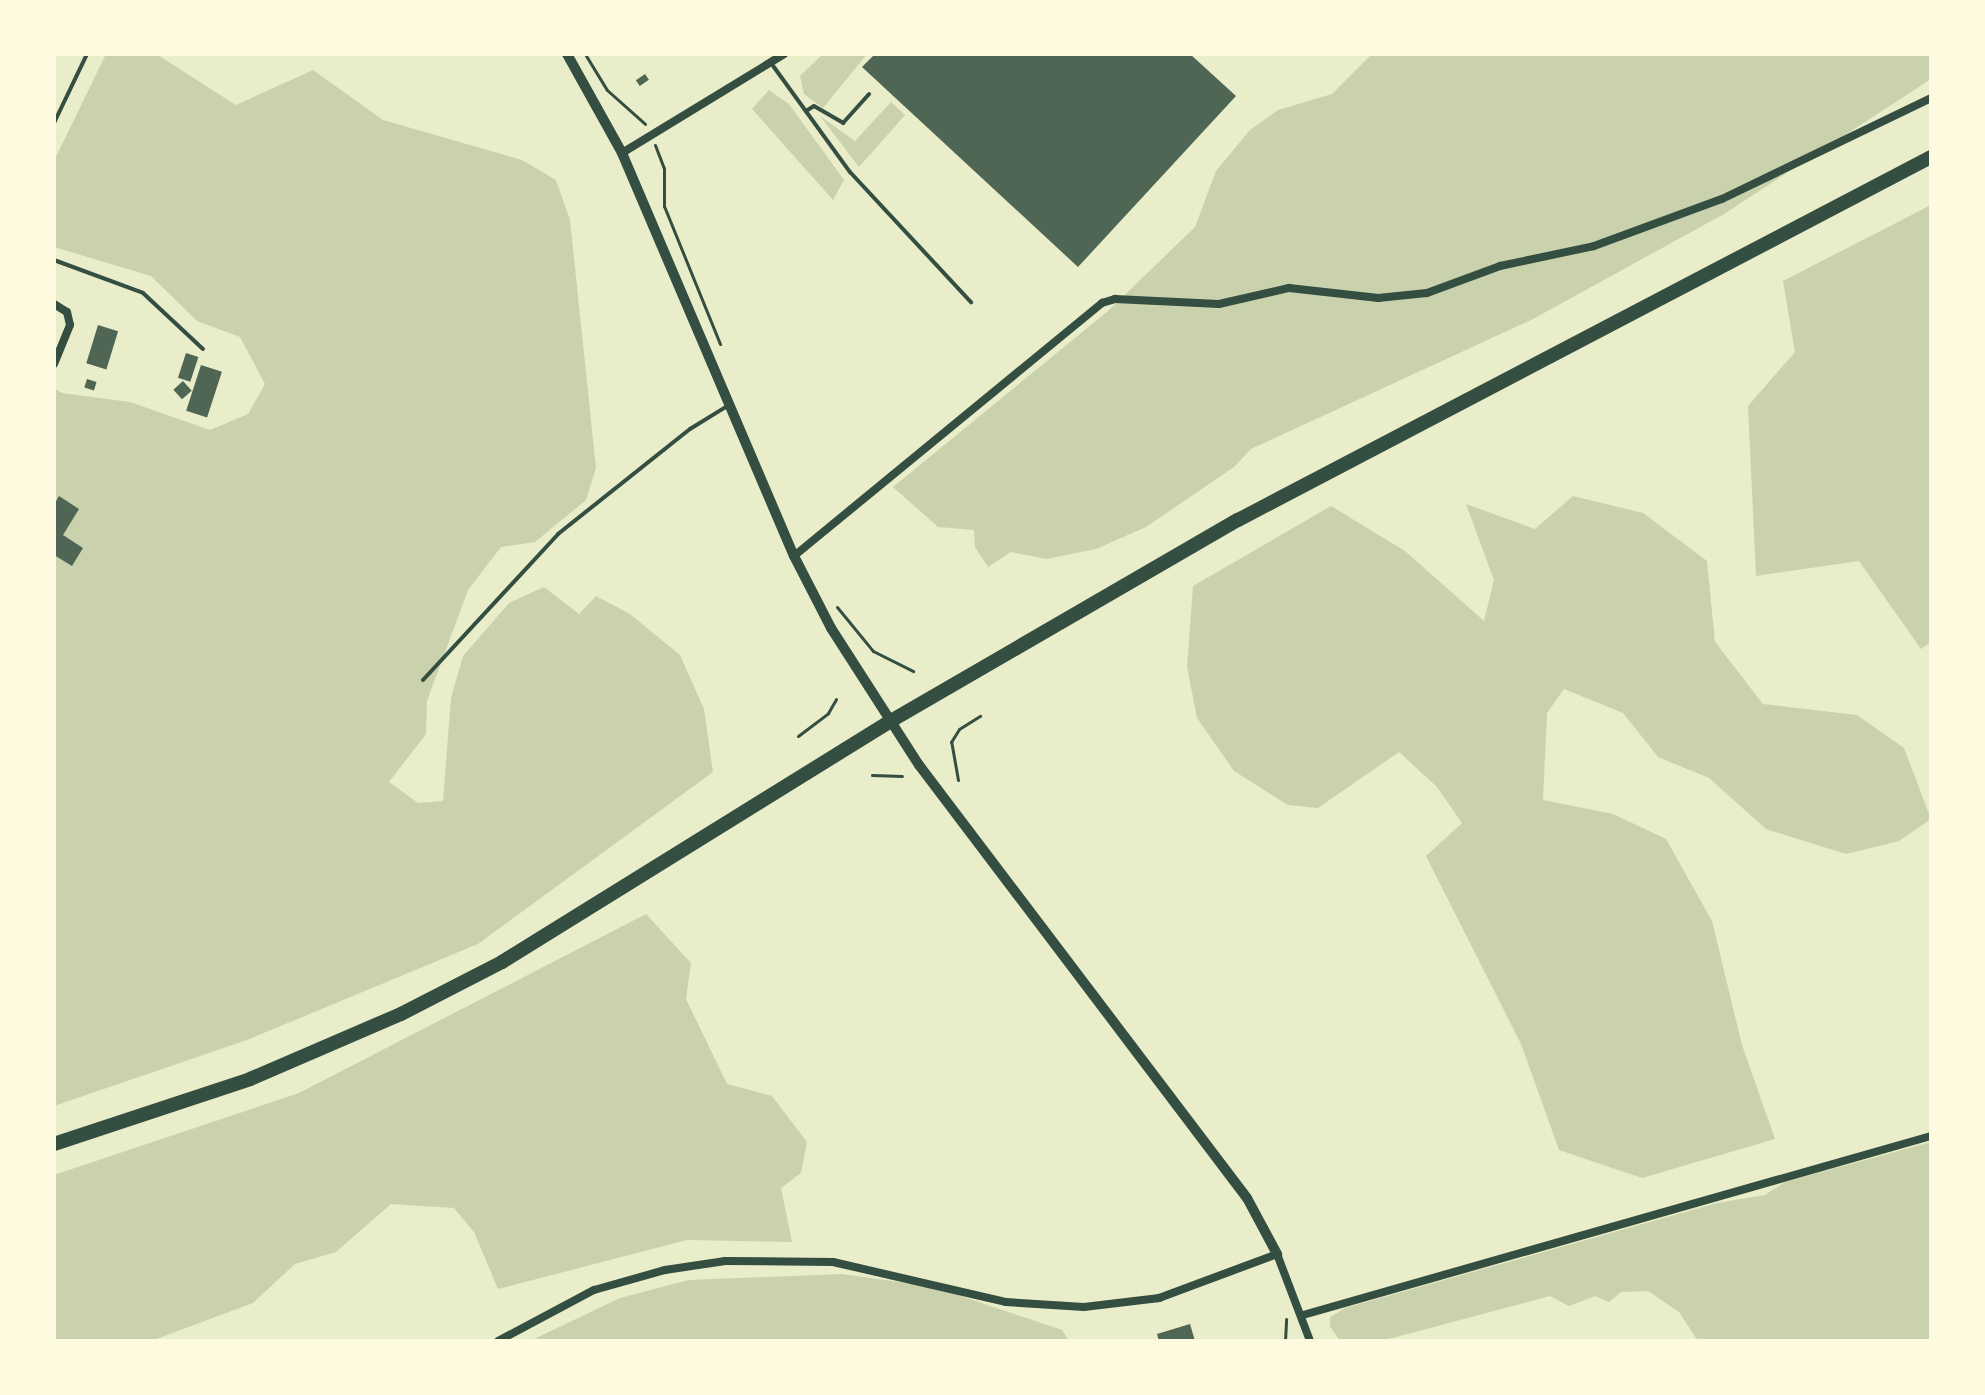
<!DOCTYPE html>
<style>
body{margin:0}
#map{position:relative;width:1985px;height:1395px;overflow:hidden;background:#e9edc9;font-family:Signika,sans-serif}
div>[style]{position:absolute}
.green>*{inset:0;background:#cad2ad}
.building>*{inset:0;background:#4f6655;transform-origin:0 0}
.path>*{height:3px;margin:-1.5px;padding:0 1.5px;transform-origin:1.5px;border-radius:1.5px;background:#344e41}
.service>*{height:4px;margin:-2px;padding:0 2px;transform-origin:2px;border-radius:2px;background:#344e41}
.minor>*{height:8px;margin:-4px;padding:0 4px;transform-origin:4px;border-radius:4px;background:#344e41}
.tertiary>*{height:10px;margin:-5px;padding:0 5px;transform-origin:5px;border-radius:5px;background:#344e41}
.trunk>*{height:14px;margin:-7px;padding:0 7px;transform-origin:7px;border-radius:7px;background:#344e41}
span{translate:-50% -50%;white-space:nowrap;text-align:center;line-height:1.15;-webkit-text-stroke:8px #fefae0;paint-order:stroke}
.frame{position:absolute;inset:0;border:56px solid #fefae0;pointer-events:none}
</style>
<div id="map">
<div class="green">
<div style="clip-path:polygon(106px 54px,156px 54px,236px 105px,313px 70px,383px 120px,522px 160px,556px 180px,570px 220px,596px 468px,586px 500px,535px 542px,501px 547px,468px 590px,427px 701px,426px 734px,389px 782px,418px 803px,443px 801px,451px 698px,463px 656px,509px 603px,544px 587px,579px 614px,596px 596px,630px 614px,680px 655px,704px 709px,713px 772px,478px 944px,247px 1040px,54px 1106px,54px 388px,62px 393px,130px 402px,210px 430px,248px 414px,265px 384px,240px 337px,197px 321px,151px 276px,54px 247px,54px 161px)"></div>
<div style="clip-path:polygon(823px 54px,867px 54px,823px 108px,804px 94px,800px 76px)"></div>
<div style="clip-path:polygon(1372px 54px,1931px 54px,1931px 79px,1724px 214px,1533px 319px,1251px 449px,1234px 467px,1146px 527px,1096px 549px,1046px 559px,1011px 552px,988px 567px,975px 547px,974px 530px,938px 527px,893px 487px,1108px 311px,1195px 227px,1216px 171px,1250px 130px,1278px 110px,1332px 94px)"></div>
<div style="clip-path:polygon(769px 90px,789px 104px,844px 180px,833px 200px,752px 109px)"></div>
<div style="clip-path:polygon(891px 102px,905px 115px,859px 167px,820px 116px,855px 141px)"></div>
<div style="clip-path:polygon(1931px 205px,1931px 642px,1921px 649px,1859px 561px,1756px 576px,1748px 406px,1795px 352px,1783px 281px)"></div>
<div style="clip-path:polygon(1573px 496px,1643px 513px,1707px 561px,1715px 642px,1763px 704px,1857px 715px,1904px 748px,1931px 819px,1899px 841px,1846px 854px,1766px 829px,1709px 778px,1658px 757px,1623px 713px,1564px 689px,1547px 713px,1543px 800px,1613px 814px,1666px 839px,1712px 921px,1742px 1045px,1775px 1139px,1642px 1178px,1559px 1150px,1521px 1044px,1426px 856px,1462px 823px,1437px 787px,1399px 752px,1318px 808px,1288px 805px,1234px 771px,1197px 718px,1187px 667px,1193px 586px,1331px 506px,1405px 551px,1484px 621px,1494px 580px,1466px 504px,1535px 529px)"></div>
<div style="clip-path:polygon(646px 914px,691px 963px,686px 999px,727px 1084px,772px 1096px,807px 1142px,801px 1173px,781px 1188px,792px 1242px,687px 1240px,498px 1289px,474px 1232px,454px 1208px,391px 1204px,336px 1252px,295px 1264px,253px 1303px,151px 1341px,54px 1341px,54px 1175px,299px 1093px)"></div>
<div style="clip-path:polygon(1931px 1142px,1931px 1341px,1698px 1341px,1679px 1312px,1648px 1291px,1621px 1292px,1609px 1302px,1595px 1296px,1569px 1306px,1550px 1296px,1381px 1341px,1340px 1341px,1330px 1326px,1330px 1317px,1345px 1308px,1717px 1203px,1765px 1195px,1785px 1182px)"></div>
<div style="clip-path:polygon(842px 1274px,934px 1287px,1062px 1330px,1069px 1341px,530px 1341px,620px 1298px,689px 1280px)"></div>
</div>
<div class="building">
<div style="clip-path:polygon(875px 54px,1190px 54px,1236px 96px,1078px 267px,862px 67px)"></div>
<div style="left:645px;top:74px;width:7px;height:11px;rotate:56deg"></div>
<div style="left:98px;top:325px;width:21px;height:40px;rotate:17deg"></div>
<div style="left:186px;top:353px;width:13px;height:26px;rotate:18deg"></div>
<div style="left:201px;top:365px;width:22px;height:48px;rotate:18deg"></div>
<div style="left:87px;top:379px;width:10px;height:9px;rotate:17deg"></div>
<div style="left:183px;top:381px;width:13px;height:13px;rotate:48deg"></div>
<div style="clip-path:polygon(59px 496px,79px 509px,63px 535px,83px 548px,72px 566px,54px 555px,54px 505px)"></div>
<div style="clip-path:polygon(1190px 1324px,1195px 1341px,1159px 1341px,1157px 1334px)"></div>
</div>
<div class="path">
<div style="left:585px;top:54px;width:42px;rotate:58.6deg"></div>
<div style="left:607px;top:90px;width:51px;rotate:41.8deg"></div>
<div style="left:655px;top:145px;width:25px;rotate:69deg"></div>
<div style="left:664px;top:168px;width:38px;rotate:90deg"></div>
<div style="left:664px;top:206px;width:149px;rotate:67.9deg"></div>
<div style="left:837px;top:607px;width:57px;rotate:50.7deg"></div>
<div style="left:873px;top:651px;width:45px;rotate:26.6deg"></div>
<div style="left:798px;top:736px;width:38px;rotate:-37deg"></div>
<div style="left:828px;top:713px;width:16px;rotate:-60deg"></div>
<div style="left:872px;top:775px;width:30px;rotate:2deg"></div>
<div style="left:958px;top:780px;width:39px;rotate:-100deg"></div>
<div style="left:951px;top:742px;width:15px;rotate:-58deg"></div>
<div style="left:959px;top:729px;width:25px;rotate:-32deg"></div>
<div style="left:1285px;top:1341px;width:22px;rotate:-87deg"></div>
</div>
<div class="service">
<div style="left:771px;top:63px;width:135px;rotate:54.1deg"></div>
<div style="left:850px;top:172px;width:178px;rotate:47.1deg"></div>
<div style="left:806px;top:111px;width:9px;rotate:-32deg"></div>
<div style="left:814px;top:106px;width:34px;rotate:30deg"></div>
<div style="left:843px;top:123px;width:39px;rotate:-48deg"></div>
<div style="left:54px;top:123px;width:76px;rotate:-64.4deg"></div>
<div style="left:54px;top:260px;width:95px;rotate:20.3deg"></div>
<div style="left:143px;top:293px;width:82px;rotate:43deg"></div>
<div style="left:423px;top:680px;width:199px;rotate:-47.2deg"></div>
<div style="left:558px;top:534px;width:169px;rotate:-38.5deg"></div>
<div style="left:690px;top:429px;width:46px;rotate:-31.6deg"></div>
</div>
<div class="minor">
<div style="left:622px;top:153px;width:190px;rotate:-31.4deg"></div>
<div style="left:54px;top:304px;width:15px;rotate:32deg"></div>
<div style="left:67px;top:312px;width:13px;rotate:77deg"></div>
<div style="left:70px;top:325px;width:42px;rotate:112.3deg"></div>
<div style="left:794px;top:556px;width:399px;rotate:-39.4deg"></div>
<div style="left:1102px;top:303px;width:14px;rotate:-17deg"></div>
<div style="left:1115px;top:299px;width:104px;rotate:2.8deg"></div>
<div style="left:1219px;top:304px;width:72px;rotate:-12.9deg"></div>
<div style="left:1289px;top:288px;width:90px;rotate:6.4deg"></div>
<div style="left:1378px;top:298px;width:49px;rotate:-5.8deg"></div>
<div style="left:1427px;top:293px;width:78px;rotate:-20.3deg"></div>
<div style="left:1500px;top:266px;width:96px;rotate:-12deg"></div>
<div style="left:1594px;top:246px;width:136px;rotate:-20.2deg"></div>
<div style="left:1722px;top:199px;width:232px;rotate:-25.8deg"></div>
<div style="left:1303px;top:1315px;width:653px;rotate:-15.91deg"></div>
<div style="left:498px;top:1341px;width:109px;rotate:-28deg"></div>
<div style="left:594px;top:1290px;width:74px;rotate:-15.7deg"></div>
<div style="left:665px;top:1270px;width:61px;rotate:-8.5deg"></div>
<div style="left:725px;top:1261px;width:108px;rotate:0.5deg"></div>
<div style="left:833px;top:1262px;width:178px;rotate:13deg"></div>
<div style="left:1006px;top:1302px;width:78px;rotate:3.7deg"></div>
<div style="left:1084px;top:1307px;width:76px;rotate:-6.8deg"></div>
<div style="left:1159px;top:1298px;width:126px;rotate:-20.4deg"></div>
<div style="left:1277px;top:1254px;width:93px;rotate:69.2deg"></div>
</div>
<div class="tertiary">
<div style="left:567px;top:54px;width:113px;rotate:60.9deg"></div>
<div style="left:622px;top:153px;width:438px;rotate:66.9deg"></div>
<div style="left:794px;top:556px;width:81px;rotate:62.8deg"></div>
<div style="left:831px;top:628px;width:163px;rotate:57.3deg"></div>
<div style="left:919px;top:765px;width:543px;rotate:52.86deg"></div>
<div style="left:1247px;top:1198px;width:64px;rotate:61.8deg"></div>
</div>
<div class="trunk">
<div style="left:54px;top:1144px;width:206px;rotate:-18.3deg"></div>
<div style="left:250px;top:1079px;width:164px;rotate:-23.3deg"></div>
<div style="left:401px;top:1014px;width:114px;rotate:-27.2deg"></div>
<div style="left:502px;top:962px;width:455px;rotate:-31.8deg"></div>
<div style="left:889px;top:722px;width:403px;rotate:-30.1deg"></div>
<div style="left:1238px;top:520px;width:782px;rotate:-27.65deg"></div>
</div>
<div class="frame"></div>
</div>
